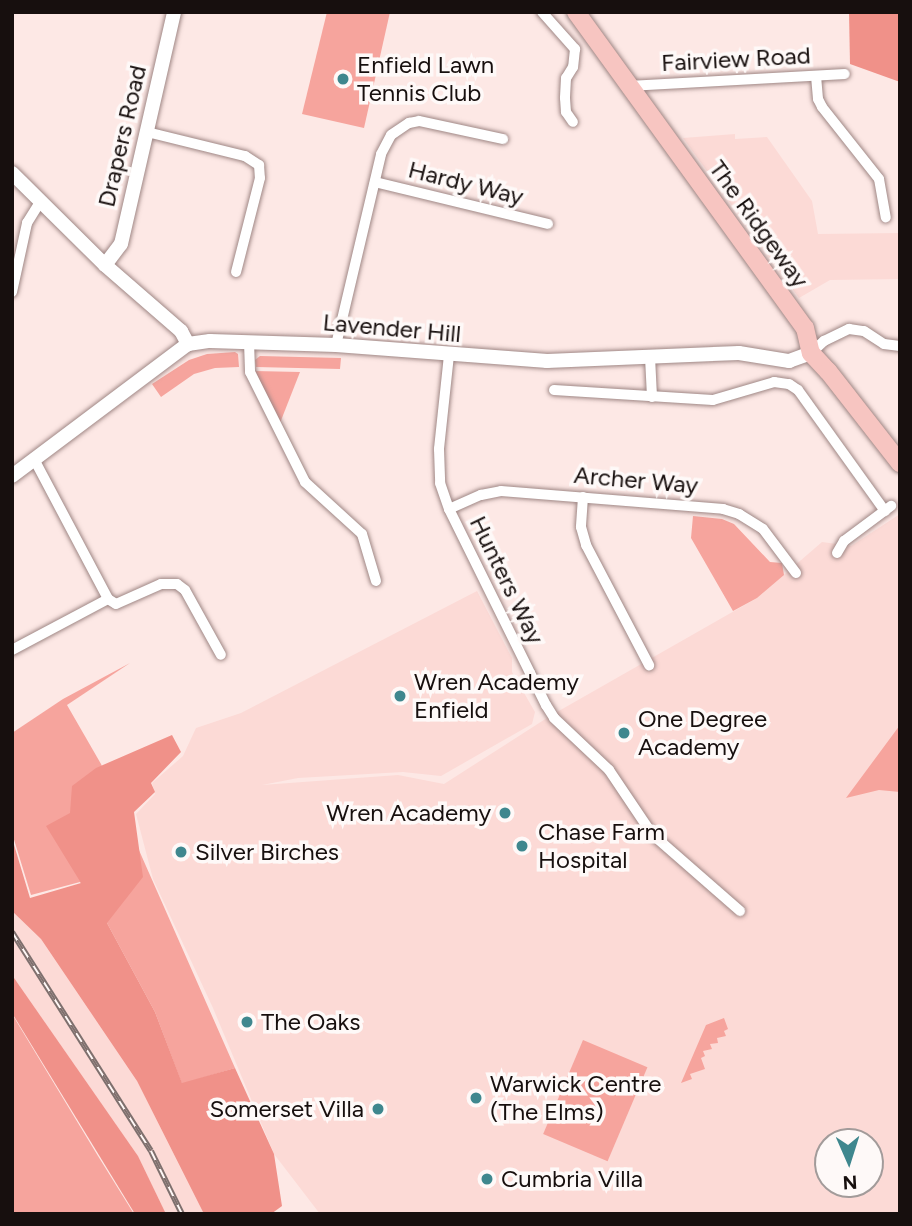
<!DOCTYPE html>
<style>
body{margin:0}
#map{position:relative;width:912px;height:1226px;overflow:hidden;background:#fde8e5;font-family:Figtree,sans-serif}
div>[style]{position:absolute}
.built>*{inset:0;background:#fcdad6}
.green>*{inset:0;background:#f6a49d;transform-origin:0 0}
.forest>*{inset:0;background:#f09189}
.roads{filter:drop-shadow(0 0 2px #9f8785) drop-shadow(0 0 2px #9f8785)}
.minor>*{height:10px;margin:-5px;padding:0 5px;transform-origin:5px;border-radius:5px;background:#fff}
.tertiary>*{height:14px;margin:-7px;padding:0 7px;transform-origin:7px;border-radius:7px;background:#fff}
.primary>*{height:18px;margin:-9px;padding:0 9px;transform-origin:9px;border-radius:9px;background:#f7c5c1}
.rail>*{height:6px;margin-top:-3px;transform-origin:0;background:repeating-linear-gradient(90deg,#fef9f8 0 10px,#7e706e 0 20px);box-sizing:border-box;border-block:2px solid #7e706e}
.dots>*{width:19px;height:19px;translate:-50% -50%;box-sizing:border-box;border:4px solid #fef9f8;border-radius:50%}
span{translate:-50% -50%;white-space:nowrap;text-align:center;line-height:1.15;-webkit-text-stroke:7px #fef9f8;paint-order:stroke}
.street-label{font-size:24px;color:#170f0e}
.poi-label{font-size:24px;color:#170f0e}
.left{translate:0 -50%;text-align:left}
.right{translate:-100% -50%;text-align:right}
.frame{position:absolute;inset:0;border:14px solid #170f0e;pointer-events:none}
.north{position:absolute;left:814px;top:1128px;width:70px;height:70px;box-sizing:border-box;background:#fef9f8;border:2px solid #a29b9a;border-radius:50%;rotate:177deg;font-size:19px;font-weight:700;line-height:28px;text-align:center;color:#170f0e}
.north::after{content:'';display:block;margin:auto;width:24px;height:32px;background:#3f878e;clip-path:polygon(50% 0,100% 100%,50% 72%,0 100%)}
</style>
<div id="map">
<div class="built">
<div style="clip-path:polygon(735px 134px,735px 139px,767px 137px,812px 201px,818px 234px,900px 233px,900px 279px,830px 280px,799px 298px,683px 138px)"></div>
<div style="clip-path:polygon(evenodd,900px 514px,900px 1214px,320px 1214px,274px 1154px,213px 1008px,153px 879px,136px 814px,155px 794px,152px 783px,183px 756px,196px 728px,241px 713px,477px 591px,512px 658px,512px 672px,535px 712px,532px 724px,441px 776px,403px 772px,298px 778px,262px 785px,398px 775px,444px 784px,550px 716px,757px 598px,822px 542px,851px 546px,900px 514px,828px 1142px,870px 1142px,870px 1184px,828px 1184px,828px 1142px)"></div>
<div style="clip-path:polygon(12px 911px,41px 939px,137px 1081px,204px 1214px,166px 1214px,138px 1156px,12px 975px)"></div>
</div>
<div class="green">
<div style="clip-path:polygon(327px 12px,390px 12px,364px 128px,302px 114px)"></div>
<div style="clip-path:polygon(235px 352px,238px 354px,239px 367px,215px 368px,194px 374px,161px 397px,152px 384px,189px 360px,207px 354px)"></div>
<div style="clip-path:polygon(260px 356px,341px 358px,340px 369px,256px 367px,255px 360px)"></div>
<div style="clip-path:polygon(254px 371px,300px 372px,280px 423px)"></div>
<div style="clip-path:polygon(693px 516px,722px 519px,734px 524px,770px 562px,782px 563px,784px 575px,757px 598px,733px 611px,691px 538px)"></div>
<div style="clip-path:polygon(130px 663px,67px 705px,101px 764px,235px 1068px,182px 1084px,155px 1012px,107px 923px,80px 882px,31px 895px,12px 833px,12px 733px,63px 699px)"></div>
<div style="clip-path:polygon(900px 725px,900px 792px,879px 790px,846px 798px)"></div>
<div style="clip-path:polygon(12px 1014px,98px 1156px,134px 1214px,12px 1214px)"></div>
<div style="clip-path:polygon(724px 1018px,728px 1029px,724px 1031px,726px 1036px,717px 1038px,718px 1043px,710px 1044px,712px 1049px,703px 1051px,705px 1056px,701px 1058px,705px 1069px,690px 1074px,692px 1079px,681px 1083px,706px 1025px)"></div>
<div style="left:583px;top:1040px;width:70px;height:102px;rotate:23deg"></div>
</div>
<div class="forest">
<div style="clip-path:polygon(849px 12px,900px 12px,900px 82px,850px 64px)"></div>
<div style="clip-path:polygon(172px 735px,181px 752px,151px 783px,155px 792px,134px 812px,143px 877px,107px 923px,155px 1012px,182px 1083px,235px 1068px,274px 1154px,282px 1206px,271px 1214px,204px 1214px,137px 1081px,41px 939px,12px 911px,12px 838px,30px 898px,81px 883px,46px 826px,70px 813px,72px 786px,96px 768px)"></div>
<div style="clip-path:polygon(12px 975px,138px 1156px,166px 1214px,135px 1214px,12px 1013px)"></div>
</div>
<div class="roads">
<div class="minor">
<div style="left:542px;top:12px;width:50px;rotate:48.3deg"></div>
<div style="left:575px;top:49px;width:18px;rotate:96deg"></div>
<div style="left:573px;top:67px;width:13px;rotate:122deg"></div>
<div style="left:566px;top:78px;width:20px;rotate:93deg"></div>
<div style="left:565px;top:98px;width:14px;rotate:86deg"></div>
<div style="left:566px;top:112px;width:12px;rotate:55deg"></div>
<div style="left:816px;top:76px;width:23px;rotate:85deg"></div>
<div style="left:818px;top:99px;width:9px;rotate:63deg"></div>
<div style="left:822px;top:107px;width:92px;rotate:51.6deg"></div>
<div style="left:879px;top:179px;width:39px;rotate:80deg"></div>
<div style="left:629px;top:86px;width:216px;rotate:-3.2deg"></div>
<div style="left:147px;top:132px;width:101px;rotate:13.8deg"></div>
<div style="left:245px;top:156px;width:17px;rotate:33deg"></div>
<div style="left:259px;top:165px;width:13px;rotate:86deg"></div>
<div style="left:260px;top:178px;width:97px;rotate:104.3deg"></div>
<div style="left:375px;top:182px;width:178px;rotate:13.6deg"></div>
<div style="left:12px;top:292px;width:71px;rotate:-77.7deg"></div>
<div style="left:27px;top:223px;width:26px;rotate:-58deg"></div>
<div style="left:249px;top:342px;width:30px;rotate:88deg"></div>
<div style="left:250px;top:372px;width:123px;rotate:63.4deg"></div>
<div style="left:305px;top:482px;width:77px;rotate:42.4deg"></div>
<div style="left:362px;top:534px;width:49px;rotate:73.4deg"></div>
<div style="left:336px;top:345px;width:196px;rotate:-76.7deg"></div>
<div style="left:381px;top:154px;width:21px;rotate:-62deg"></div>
<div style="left:391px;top:135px;width:22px;rotate:-34deg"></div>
<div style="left:409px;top:123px;width:10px;rotate:-11deg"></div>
<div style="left:419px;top:121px;width:86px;rotate:12.1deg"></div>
<div style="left:811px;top:353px;width:18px;rotate:-43deg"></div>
<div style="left:824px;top:341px;width:28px;rotate:-26deg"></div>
<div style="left:849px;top:329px;width:15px;rotate:8deg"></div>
<div style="left:864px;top:331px;width:24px;rotate:33deg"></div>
<div style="left:884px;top:344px;width:16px;rotate:7deg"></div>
<div style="left:449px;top:355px;width:95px;rotate:96.1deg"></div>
<div style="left:439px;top:449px;width:34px;rotate:88deg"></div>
<div style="left:440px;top:483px;width:28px;rotate:71deg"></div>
<div style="left:449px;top:509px;width:219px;rotate:63.7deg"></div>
<div style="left:546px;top:705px;width:15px;rotate:58deg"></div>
<div style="left:554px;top:718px;width:76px;rotate:43.4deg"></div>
<div style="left:609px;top:770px;width:77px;rotate:56.1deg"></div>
<div style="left:652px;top:834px;width:117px;rotate:41.2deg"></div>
<div style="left:650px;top:357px;width:40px;rotate:87.1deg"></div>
<div style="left:554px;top:390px;width:159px;rotate:3.6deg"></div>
<div style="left:713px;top:400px;width:64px;rotate:-16.4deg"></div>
<div style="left:774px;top:382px;width:15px;rotate:8deg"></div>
<div style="left:789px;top:384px;width:11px;rotate:34deg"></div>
<div style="left:798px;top:390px;width:149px;rotate:54.3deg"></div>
<div style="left:34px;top:459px;width:158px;rotate:62.1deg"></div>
<div style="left:108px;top:599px;width:9px;rotate:32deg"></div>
<div style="left:116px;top:604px;width:49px;rotate:-24deg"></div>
<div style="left:161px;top:584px;width:16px"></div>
<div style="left:177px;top:584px;width:10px;rotate:37deg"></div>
<div style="left:185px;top:590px;width:74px;rotate:61deg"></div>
<div style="left:583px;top:497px;width:30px;rotate:94deg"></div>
<div style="left:581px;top:527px;width:19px;rotate:74deg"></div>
<div style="left:586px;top:545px;width:136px;rotate:62.3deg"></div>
<div style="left:449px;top:509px;width:35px;rotate:-24deg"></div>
<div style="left:481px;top:495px;width:20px;rotate:-11deg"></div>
<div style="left:501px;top:491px;width:223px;rotate:4.6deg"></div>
<div style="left:723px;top:509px;width:17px;rotate:17deg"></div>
<div style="left:739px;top:514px;width:28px;rotate:32deg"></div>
<div style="left:763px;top:529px;width:55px;rotate:53.1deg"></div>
<div style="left:837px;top:553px;width:14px;rotate:-60deg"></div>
<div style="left:844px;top:541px;width:59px;rotate:-36.7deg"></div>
<div style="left:12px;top:650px;width:109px;rotate:-28deg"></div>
</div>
<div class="tertiary">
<div style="left:12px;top:173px;width:131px;rotate:44.7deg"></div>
<div style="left:105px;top:265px;width:101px;rotate:41deg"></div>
<div style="left:181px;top:331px;width:15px;rotate:62deg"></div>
<div style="left:105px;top:265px;width:26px;rotate:-53deg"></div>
<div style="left:121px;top:244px;width:238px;rotate:-77.1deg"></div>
<div style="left:12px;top:476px;width:220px;rotate:-36.9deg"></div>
<div style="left:188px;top:344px;width:22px;rotate:-8deg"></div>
<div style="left:210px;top:341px;width:126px;rotate:1.8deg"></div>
<div style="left:336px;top:345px;width:212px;rotate:4.3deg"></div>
<div style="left:547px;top:361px;width:192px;rotate:-2.4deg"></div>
<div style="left:739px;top:353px;width:51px;rotate:9.1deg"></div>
<div style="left:789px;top:361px;width:23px;rotate:-20deg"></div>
</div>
<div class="primary">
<div style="left:576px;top:12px;width:390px;rotate:54.1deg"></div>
<div style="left:805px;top:328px;width:26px;rotate:77deg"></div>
<div style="left:811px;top:353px;width:25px;rotate:47deg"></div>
<div style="left:828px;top:371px;width:117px;rotate:52deg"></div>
</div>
</div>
<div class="rail">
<div style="left:12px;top:932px;width:259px;rotate:57.6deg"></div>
<div style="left:151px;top:1151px;width:70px;rotate:63.8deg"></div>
</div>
<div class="dots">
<div style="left:343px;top:79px;background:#3f878e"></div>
<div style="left:400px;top:696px;background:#3f878e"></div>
<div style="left:624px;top:733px;background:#3f878e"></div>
<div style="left:505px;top:813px;background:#3f878e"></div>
<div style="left:522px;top:846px;background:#3f878e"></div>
<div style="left:181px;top:852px;background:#3f878e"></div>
<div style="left:247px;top:1022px;background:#3f878e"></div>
<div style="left:476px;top:1098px;background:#3f878e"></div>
<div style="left:378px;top:1109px;background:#3f878e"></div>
<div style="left:487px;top:1179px;background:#3f878e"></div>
</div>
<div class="street-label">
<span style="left:736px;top:59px;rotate:-3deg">Fairview Road</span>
<span style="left:122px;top:136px;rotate:-77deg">Drapers Road</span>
<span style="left:466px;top:183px;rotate:14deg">Hardy Way</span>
<span style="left:759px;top:224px;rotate:54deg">The Ridgeway</span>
<span style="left:392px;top:328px;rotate:5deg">Lavender Hill</span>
<span style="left:636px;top:480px;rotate:5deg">Archer Way</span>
<span style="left:507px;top:580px;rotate:64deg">Hunters Way</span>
</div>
<div class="poi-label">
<span class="left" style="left:357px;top:79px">Enfield Lawn<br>Tennis Club</span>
<span class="left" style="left:414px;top:696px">Wren Academy<br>Enfield</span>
<span class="left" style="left:638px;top:733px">One Degree<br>Academy</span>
<span class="right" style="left:491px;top:813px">Wren Academy</span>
<span class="left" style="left:538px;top:846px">Chase Farm<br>Hospital</span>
<span class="left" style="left:195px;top:852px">Silver Birches</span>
<span class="left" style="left:261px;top:1022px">The Oaks</span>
<span class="left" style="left:490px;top:1098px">Warwick Centre<br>(The Elms)</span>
<span class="right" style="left:364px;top:1109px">Somerset Villa</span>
<span class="left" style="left:501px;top:1179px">Cumbria Villa</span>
</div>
<div class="frame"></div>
<div class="north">N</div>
</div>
